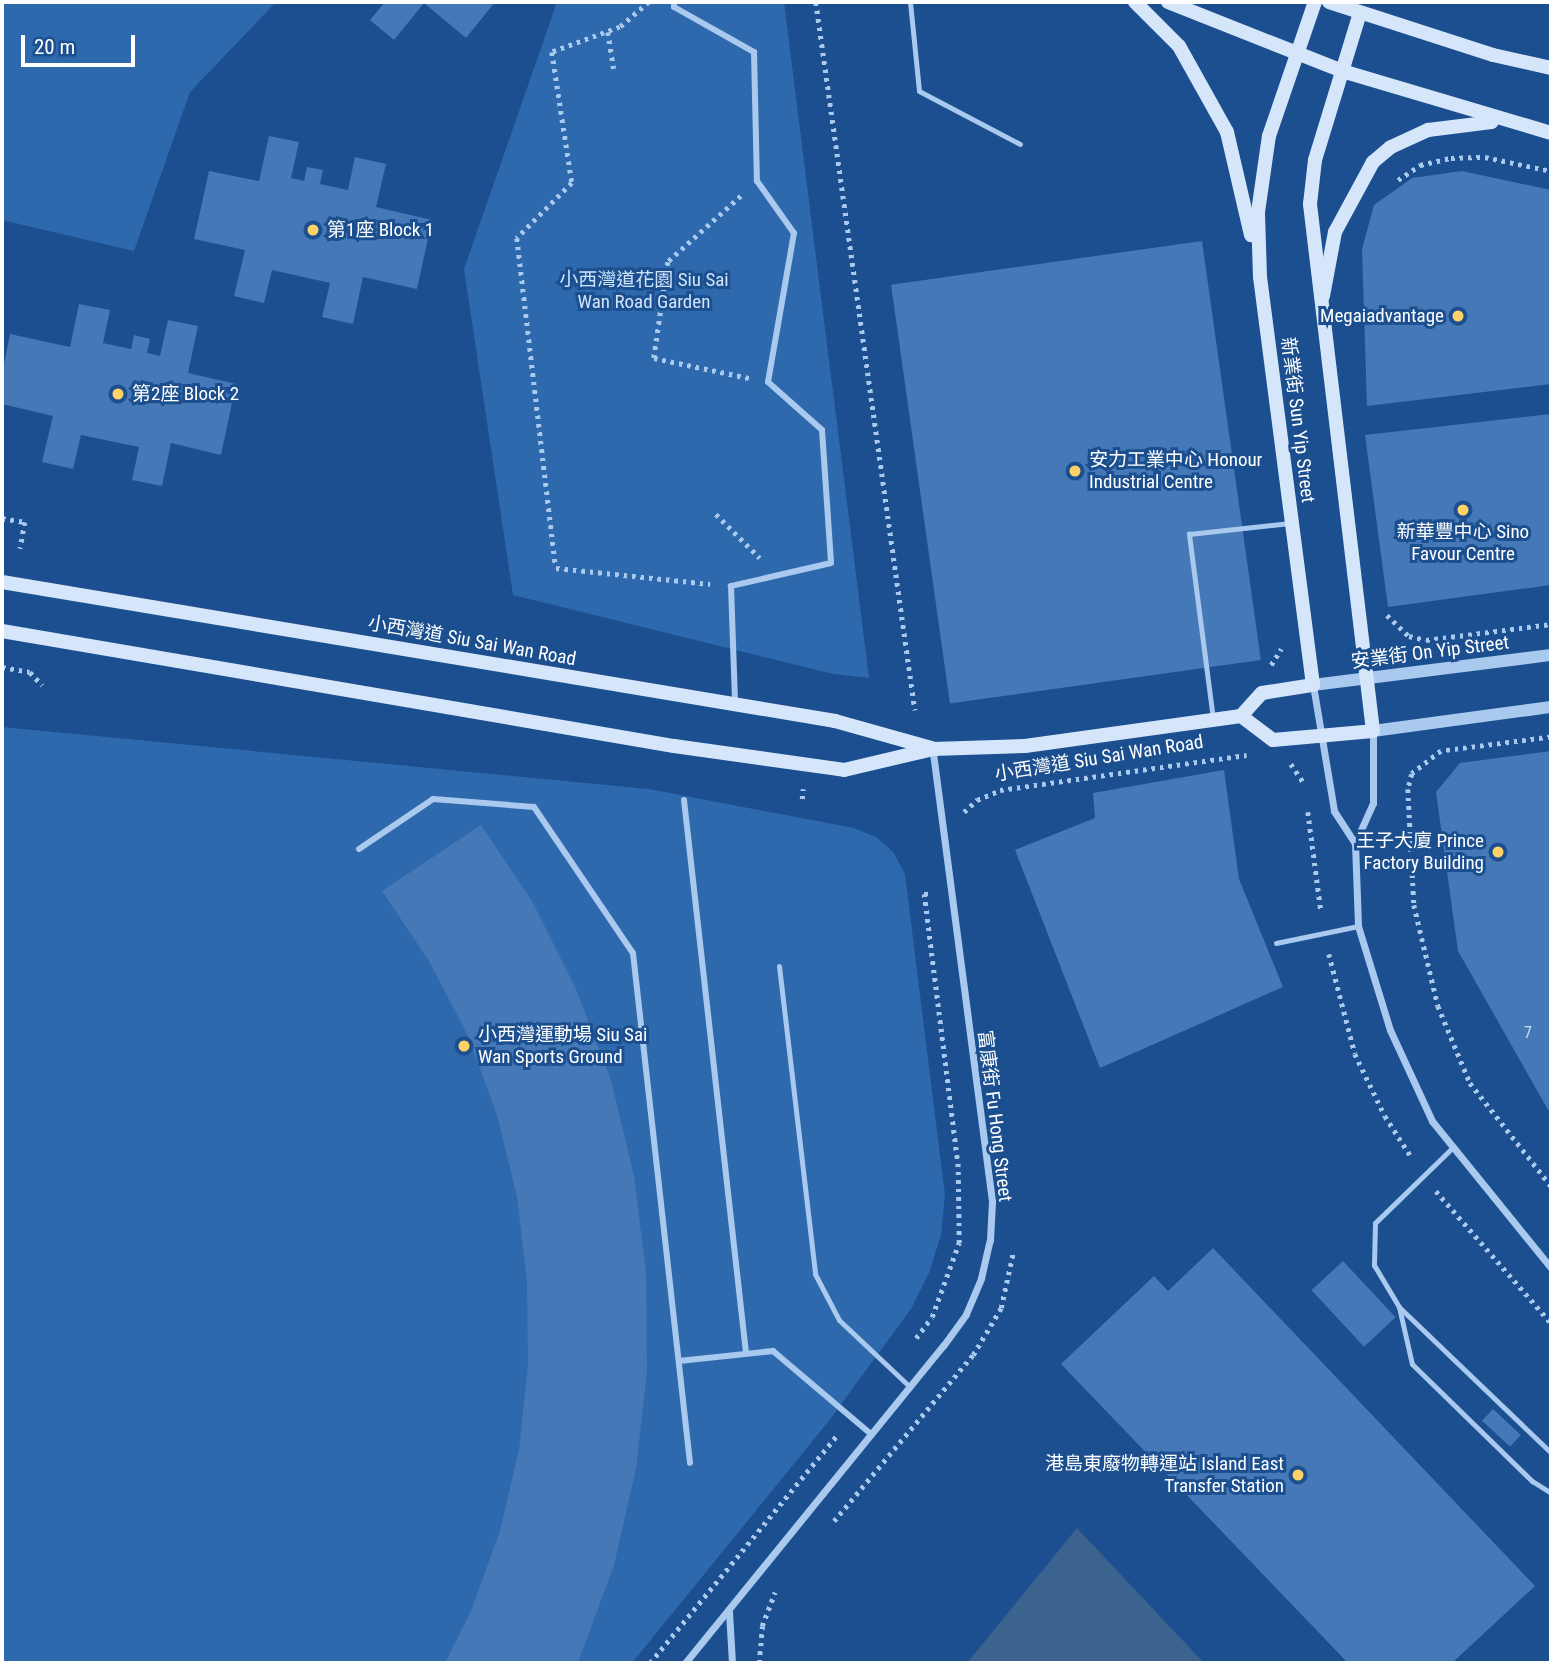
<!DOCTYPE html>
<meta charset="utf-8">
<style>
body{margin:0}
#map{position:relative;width:1553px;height:1665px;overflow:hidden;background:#1b4f8f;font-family:"Roboto Condensed","Noto Sans TC",sans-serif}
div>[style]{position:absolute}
.green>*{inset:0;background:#2e69ad}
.water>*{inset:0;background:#3c6290}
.building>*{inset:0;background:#4478b7;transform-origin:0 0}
.path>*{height:4.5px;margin-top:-2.25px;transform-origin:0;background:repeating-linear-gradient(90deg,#a9c9ee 0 3.5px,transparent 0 8.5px)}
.service>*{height:5px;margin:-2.5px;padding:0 2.5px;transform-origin:2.5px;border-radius:2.5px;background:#a9c9ee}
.pedestrian>*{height:6px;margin:-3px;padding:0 3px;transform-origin:3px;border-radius:3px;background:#a9c9ee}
.minor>*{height:7px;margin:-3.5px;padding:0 3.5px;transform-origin:3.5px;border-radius:3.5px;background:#a9c9ee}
.tertiary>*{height:12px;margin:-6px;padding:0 6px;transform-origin:6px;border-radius:6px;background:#a9c9ee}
.secondary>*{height:14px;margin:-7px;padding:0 7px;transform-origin:7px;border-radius:7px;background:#d6e6fa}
.dots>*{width:19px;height:19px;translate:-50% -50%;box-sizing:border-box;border:4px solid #1b4f8f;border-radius:50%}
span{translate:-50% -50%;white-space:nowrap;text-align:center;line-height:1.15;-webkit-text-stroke:6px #1b4f8f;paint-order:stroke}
.number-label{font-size:16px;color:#d0dded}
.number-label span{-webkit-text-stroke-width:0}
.poi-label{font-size:19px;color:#fff}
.left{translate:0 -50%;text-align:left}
.right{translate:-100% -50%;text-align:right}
.park-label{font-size:19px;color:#cfe3fa}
.street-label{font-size:19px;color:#fff}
.frame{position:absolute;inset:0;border:4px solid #fff;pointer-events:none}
.scale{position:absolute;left:21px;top:35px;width:114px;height:32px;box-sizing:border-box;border:4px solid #fff;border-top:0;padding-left:9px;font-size:21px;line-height:24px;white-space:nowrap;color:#fff;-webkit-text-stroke:5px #1b4f8f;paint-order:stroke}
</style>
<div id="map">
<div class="green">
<div style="clip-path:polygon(2px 2px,276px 2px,190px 92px,134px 251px,2px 220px)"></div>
<div style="clip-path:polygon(557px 2px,784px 2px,869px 678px,833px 674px,513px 595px,464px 269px)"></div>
<div style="clip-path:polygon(2px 727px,649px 789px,854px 828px,876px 837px,894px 853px,905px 874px,945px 1195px,941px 1235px,929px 1273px,911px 1309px,828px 1422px,632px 1663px,2px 1663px)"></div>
</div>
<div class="water">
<div style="clip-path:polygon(1077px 1528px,1204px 1663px,967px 1663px)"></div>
</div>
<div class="building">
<div style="clip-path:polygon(385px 2px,495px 2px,466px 38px,424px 3px,394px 40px,370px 20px)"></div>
<div style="clip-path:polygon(269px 136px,299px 142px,291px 178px,304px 181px,307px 167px,323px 170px,320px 184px,348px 190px,355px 157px,386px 164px,376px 207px,432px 220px,417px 289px,363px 277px,353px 324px,322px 317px,330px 283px,272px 270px,264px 303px,234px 296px,245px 250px,194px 239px,209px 171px,259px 181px)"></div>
<div style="clip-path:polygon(1462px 171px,1551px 190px,1551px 384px,1367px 406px,1362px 249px,1374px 205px,1412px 178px)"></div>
<div style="left:1202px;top:241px;width:423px;height:314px;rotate:82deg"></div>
<div style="clip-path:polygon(79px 304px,110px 310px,103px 343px,131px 349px,134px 335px,150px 339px,147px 353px,160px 356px,168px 320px,198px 326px,188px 373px,236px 384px,221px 455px,171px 443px,162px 486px,132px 480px,139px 447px,81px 435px,73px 469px,42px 462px,53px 416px,2px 404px,2px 375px,10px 334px,70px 347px)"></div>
<div style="clip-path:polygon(1551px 414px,1551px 585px,1388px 607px,1365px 435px)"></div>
<div style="clip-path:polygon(1551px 751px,1551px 1115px,1458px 951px,1436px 792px,1460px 763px)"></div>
<div style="clip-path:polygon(1224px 770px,1239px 879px,1283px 987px,1100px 1068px,1015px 850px,1095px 818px,1093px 793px)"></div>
<div style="clip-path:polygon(481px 825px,532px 901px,576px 989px,611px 1080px,634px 1176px,646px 1273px,647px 1371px,636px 1469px,614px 1565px,578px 1663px,445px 1663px,471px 1611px,500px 1531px,519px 1449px,528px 1365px,527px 1281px,517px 1197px,497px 1115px,468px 1036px,429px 961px,382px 891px)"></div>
<div style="clip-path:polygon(1213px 1248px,1535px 1586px,1452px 1663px,1348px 1663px,1061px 1364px,1154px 1276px,1168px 1291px)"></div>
<div style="left:1343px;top:1261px;width:77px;height:43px;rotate:47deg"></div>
<div style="left:1493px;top:1409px;width:38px;height:16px;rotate:43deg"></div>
</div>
<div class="path">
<div style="left:649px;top:2px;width:38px;rotate:139deg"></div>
<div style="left:620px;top:27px;width:72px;rotate:159.8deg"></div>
<div style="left:552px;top:52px;width:133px;rotate:81.3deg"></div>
<div style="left:572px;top:183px;width:78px;rotate:135deg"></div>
<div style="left:517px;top:238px;width:332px;rotate:83.3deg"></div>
<div style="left:556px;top:568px;width:155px;rotate:5.9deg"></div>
<div style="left:816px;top:2px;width:715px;rotate:82.04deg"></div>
<div style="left:608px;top:32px;width:37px;rotate:81deg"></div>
<div style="left:1398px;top:180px;width:27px;rotate:-34deg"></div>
<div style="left:1420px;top:165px;width:32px;rotate:-13deg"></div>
<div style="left:1451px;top:158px;width:34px;rotate:-2deg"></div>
<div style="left:1485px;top:157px;width:67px;rotate:12deg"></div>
<div style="left:741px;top:196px;width:98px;rotate:137.9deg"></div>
<div style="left:668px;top:262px;width:97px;rotate:98.3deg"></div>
<div style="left:654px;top:358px;width:97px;rotate:11.9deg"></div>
<div style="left:716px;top:514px;width:62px;rotate:45deg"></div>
<div style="left:2px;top:518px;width:23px;rotate:10deg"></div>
<div style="left:25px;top:522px;width:27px;rotate:100deg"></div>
<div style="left:1387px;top:615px;width:30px;rotate:44deg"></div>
<div style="left:1409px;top:636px;width:17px;rotate:13deg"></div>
<div style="left:1426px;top:640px;width:126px;rotate:-7.3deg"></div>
<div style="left:1271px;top:665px;width:19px;rotate:-58deg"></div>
<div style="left:2px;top:667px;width:28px;rotate:10deg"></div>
<div style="left:30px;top:672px;width:18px;rotate:47deg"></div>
<div style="left:1551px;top:737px;width:111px;rotate:172.7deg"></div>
<div style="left:1441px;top:751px;width:37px;rotate:142deg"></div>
<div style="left:1412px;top:774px;width:16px;rotate:105deg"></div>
<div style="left:1408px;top:789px;width:116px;rotate:87deg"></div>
<div style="left:1414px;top:905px;width:104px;rotate:76.6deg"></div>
<div style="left:1438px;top:1006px;width:83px;rotate:67.4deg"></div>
<div style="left:1470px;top:1083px;width:131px;rotate:51.8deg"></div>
<div style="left:1291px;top:764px;width:23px;rotate:56deg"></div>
<div style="left:802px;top:799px;width:10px;rotate:-84deg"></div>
<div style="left:964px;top:812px;width:18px;rotate:-43deg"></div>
<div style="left:977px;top:800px;width:25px;rotate:-23deg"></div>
<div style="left:1000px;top:790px;width:249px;rotate:-8.1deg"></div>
<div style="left:1308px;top:812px;width:100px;rotate:82.5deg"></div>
<div style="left:1329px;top:954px;width:103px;rotate:75.4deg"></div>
<div style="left:1355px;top:1054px;width:69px;rotate:64.2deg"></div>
<div style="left:1385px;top:1116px;width:50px;rotate:57.3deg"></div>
<div style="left:1436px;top:1191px;width:175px;rotate:48.9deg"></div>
<div style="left:916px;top:1338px;width:26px;rotate:-53deg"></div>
<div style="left:932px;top:1317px;width:79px;rotate:-70deg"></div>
<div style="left:959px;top:1243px;width:76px;rotate:-90.8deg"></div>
<div style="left:958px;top:1167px;width:275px;rotate:-97.1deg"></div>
<div style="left:924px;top:894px;width:7px"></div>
<div style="left:834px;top:1521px;width:217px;rotate:-50.1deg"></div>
<div style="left:973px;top:1355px;width:55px;rotate:-59.2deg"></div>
<div style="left:1001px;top:1308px;width:56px;rotate:-77.7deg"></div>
<div style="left:650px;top:1663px;width:296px;rotate:-50.6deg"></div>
<div style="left:759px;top:1663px;width:37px;rotate:-85deg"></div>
<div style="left:762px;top:1626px;width:36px;rotate:-69deg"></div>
</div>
<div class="service">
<div style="left:910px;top:2px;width:89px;rotate:84.2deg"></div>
<div style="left:919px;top:91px;width:114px;rotate:27.7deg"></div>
<div style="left:1213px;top:719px;width:187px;rotate:-97.4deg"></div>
<div style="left:1189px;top:534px;width:102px;rotate:-6.2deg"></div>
<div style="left:1276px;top:943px;width:84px;rotate:-11.7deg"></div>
<div style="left:779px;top:966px;width:310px;rotate:83.3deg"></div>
<div style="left:815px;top:1274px;width:52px;rotate:62.4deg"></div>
<div style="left:839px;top:1320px;width:98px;rotate:43.3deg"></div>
<div style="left:1451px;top:1149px;width:106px;rotate:135.8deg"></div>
<div style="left:1375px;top:1223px;width:42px;rotate:91.4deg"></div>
<div style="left:1374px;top:1265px;width:49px;rotate:59.2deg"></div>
<div style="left:1399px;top:1307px;width:211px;rotate:43.8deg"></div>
<div style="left:1399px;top:1307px;width:58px;rotate:77.2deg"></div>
<div style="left:1412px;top:1364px;width:168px;rotate:44.3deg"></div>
<div style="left:1532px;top:1481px;width:22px;rotate:32deg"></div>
</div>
<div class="pedestrian">
<div style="left:674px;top:2px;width:5px;rotate:90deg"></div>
<div style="left:674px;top:7px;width:92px;rotate:29.4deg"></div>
<div style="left:754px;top:52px;width:129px;rotate:88.7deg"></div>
<div style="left:757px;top:181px;width:64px;rotate:54.6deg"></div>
<div style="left:794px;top:233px;width:151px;rotate:99.9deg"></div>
<div style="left:768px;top:382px;width:72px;rotate:41.6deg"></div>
<div style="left:822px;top:430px;width:133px;rotate:86.1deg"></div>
<div style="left:831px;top:563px;width:103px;rotate:167deg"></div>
<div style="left:731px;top:586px;width:117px;rotate:88deg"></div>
<div style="left:684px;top:800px;width:556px;rotate:83.6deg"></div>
<div style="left:359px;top:849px;width:89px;rotate:-34deg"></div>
<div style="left:433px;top:799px;width:101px;rotate:4.5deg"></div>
<div style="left:534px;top:807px;width:176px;rotate:55.9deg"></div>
<div style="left:633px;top:953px;width:513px;rotate:83.62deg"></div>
<div style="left:679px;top:1361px;width:95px;rotate:-6.1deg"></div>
<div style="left:773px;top:1351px;width:128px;rotate:40.3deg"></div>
</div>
<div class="minor">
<div style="left:1313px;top:685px;width:128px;rotate:80.5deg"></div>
<div style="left:1334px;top:811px;width:38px;rotate:57deg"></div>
<div style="left:1373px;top:731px;width:72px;rotate:90deg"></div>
<div style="left:1373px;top:803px;width:44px;rotate:114.2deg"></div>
<div style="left:1355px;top:843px;width:83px;rotate:87.9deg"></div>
<div style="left:1358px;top:926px;width:109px;rotate:72.9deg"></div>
<div style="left:1390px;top:1030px;width:100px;rotate:65.2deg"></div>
<div style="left:1432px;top:1121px;width:189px;rotate:51deg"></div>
<div style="left:729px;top:1612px;width:51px;rotate:86.6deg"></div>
<div style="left:685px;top:1663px;width:409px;rotate:-50.9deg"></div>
<div style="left:943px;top:1346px;width:39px;rotate:-54deg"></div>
<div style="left:966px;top:1314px;width:39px;rotate:-67deg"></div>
<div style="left:981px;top:1278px;width:39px;rotate:-77deg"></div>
<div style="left:990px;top:1240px;width:39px;rotate:-87deg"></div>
<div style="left:992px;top:1201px;width:455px;rotate:-97.5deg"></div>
</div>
<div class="tertiary">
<div style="left:1313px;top:685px;width:240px;rotate:-7.2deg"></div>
<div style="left:1373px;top:731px;width:180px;rotate:-7.7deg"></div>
</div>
<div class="secondary">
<div style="left:1135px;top:2px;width:62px;rotate:45deg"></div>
<div style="left:1179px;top:46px;width:98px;rotate:60.8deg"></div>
<div style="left:1227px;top:132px;width:106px;rotate:76.9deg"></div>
<div style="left:1168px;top:2px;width:187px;rotate:21.6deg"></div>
<div style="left:1342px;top:71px;width:218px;rotate:16.5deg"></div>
<div style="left:1329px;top:2px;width:172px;rotate:17.9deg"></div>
<div style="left:1493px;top:55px;width:59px;rotate:12.6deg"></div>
<div style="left:1323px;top:296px;width:65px;rotate:-79.4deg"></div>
<div style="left:1335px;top:232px;width:80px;rotate:-61.5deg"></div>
<div style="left:1373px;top:162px;width:23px;rotate:-40deg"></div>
<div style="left:1391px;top:147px;width:41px;rotate:-24.7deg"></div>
<div style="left:1428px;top:130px;width:64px;rotate:-7.1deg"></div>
<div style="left:2px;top:582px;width:845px;rotate:9.47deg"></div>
<div style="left:835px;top:721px;width:101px;rotate:15.6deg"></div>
<div style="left:2px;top:631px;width:682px;rotate:9.71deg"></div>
<div style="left:674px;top:746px;width:172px;rotate:8deg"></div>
<div style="left:844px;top:770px;width:91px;rotate:-13.3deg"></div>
<div style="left:933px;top:749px;width:92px;rotate:-1.9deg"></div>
<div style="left:1025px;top:746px;width:218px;rotate:-7.9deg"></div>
<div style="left:1241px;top:716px;width:40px;rotate:37deg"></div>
<div style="left:1273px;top:740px;width:100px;rotate:-5.1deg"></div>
<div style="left:1373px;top:731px;width:531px;rotate:-96.82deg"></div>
<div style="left:1310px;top:204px;width:44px;rotate:-83.5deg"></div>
<div style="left:1315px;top:160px;width:154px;rotate:-73deg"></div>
<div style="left:1241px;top:716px;width:31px;rotate:-48deg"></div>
<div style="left:1262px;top:693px;width:52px;rotate:-8.9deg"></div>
<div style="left:1313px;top:685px;width:411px;rotate:-97.4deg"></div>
<div style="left:1260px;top:277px;width:65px;rotate:-91.8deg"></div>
<div style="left:1258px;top:212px;width:77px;rotate:-81.8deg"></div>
<div style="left:1269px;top:136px;width:142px;rotate:-71.1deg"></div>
</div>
<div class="dots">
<div style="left:313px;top:230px;background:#ffd166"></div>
<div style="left:1458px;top:316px;background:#ffd166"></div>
<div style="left:118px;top:394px;background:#ffd166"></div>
<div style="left:1075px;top:471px;background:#ffd166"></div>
<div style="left:1463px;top:510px;background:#ffd166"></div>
<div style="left:1498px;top:852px;background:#ffd166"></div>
<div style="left:464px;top:1046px;background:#ffd166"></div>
<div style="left:1298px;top:1475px;background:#ffd166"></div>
</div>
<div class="number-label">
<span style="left:1528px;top:1033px">7</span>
</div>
<div class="poi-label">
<span class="left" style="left:327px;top:230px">第1座 Block 1</span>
<span class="right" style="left:1444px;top:316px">Megaiadvantage</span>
<span class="left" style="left:132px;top:394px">第2座 Block 2</span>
<span class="left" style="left:1089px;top:471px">安力工業中心 Honour<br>Industrial Centre</span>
<span style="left:1463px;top:543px">新華豐中心 Sino<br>Favour Centre</span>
<span class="right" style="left:1484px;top:852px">王子大廈 Prince<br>Factory Building</span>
<span class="left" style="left:478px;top:1046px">小西灣運動場 Siu Sai<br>Wan Sports Ground</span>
<span class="right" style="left:1284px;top:1475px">港島東廢物轉運站 Island East<br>Transfer Station</span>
</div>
<div class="park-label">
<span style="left:644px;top:291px">小西灣道花園 Siu Sai<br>Wan Road Garden</span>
</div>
<div class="street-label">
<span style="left:1298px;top:420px;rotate:83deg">新業街 Sun Yip Street</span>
<span style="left:472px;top:641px;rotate:10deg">小西灣道 Siu Sai Wan Road</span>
<span style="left:1430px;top:652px;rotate:-7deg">安業街 On Yip Street</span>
<span style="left:1099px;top:758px;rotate:-9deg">小西灣道 Siu Sai Wan Road</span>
<span style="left:995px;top:1116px;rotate:83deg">富康街 Fu Hong Street</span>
</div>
<div class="frame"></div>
<div class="scale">20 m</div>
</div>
